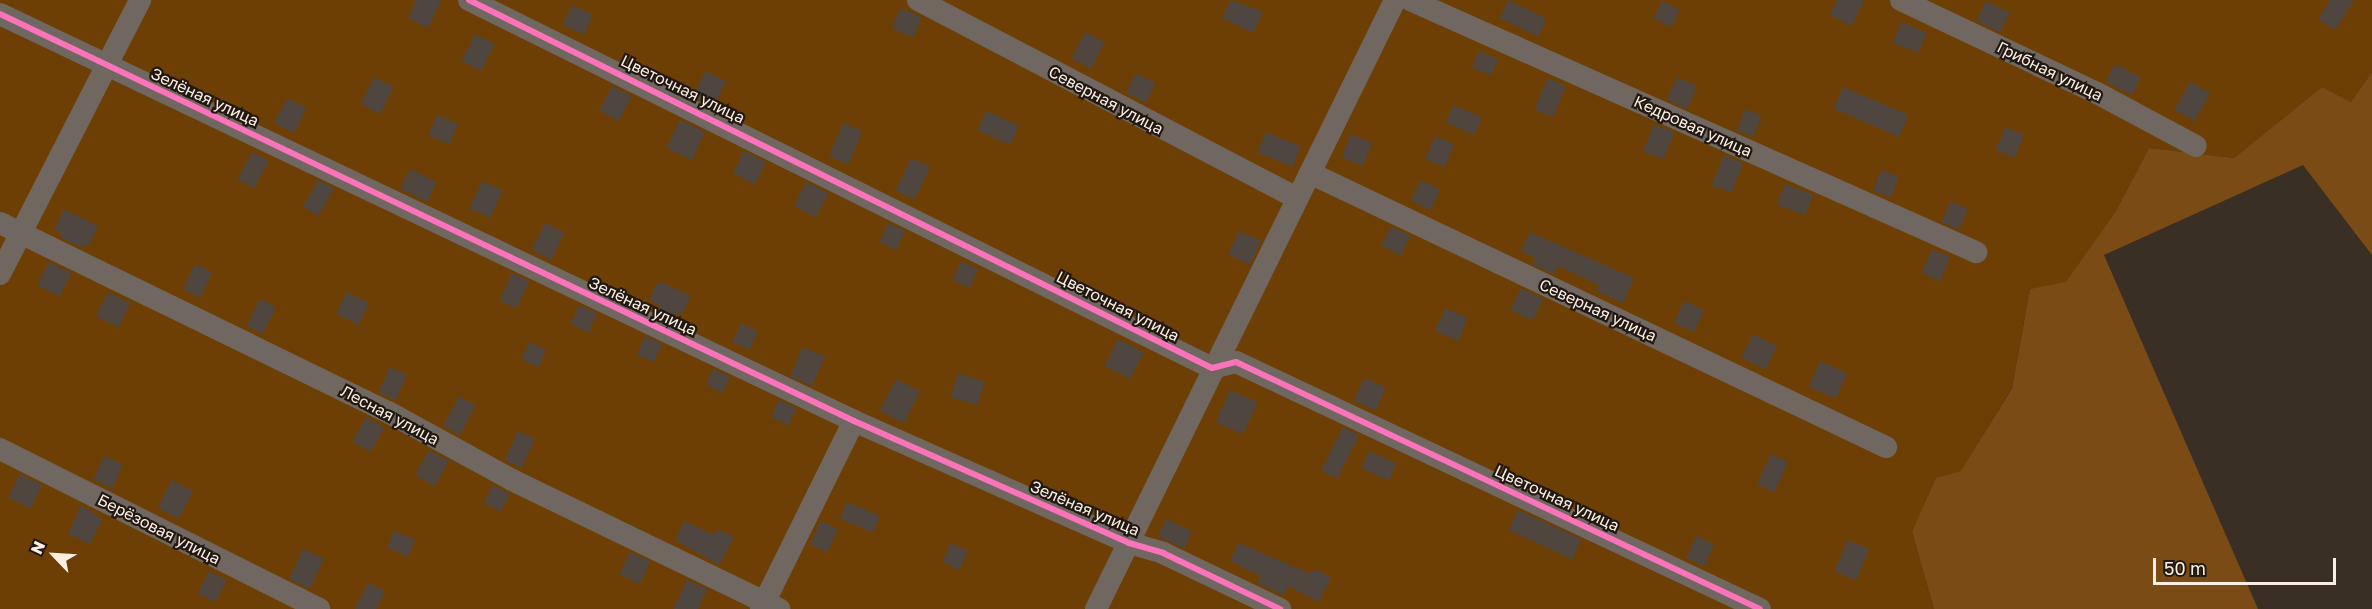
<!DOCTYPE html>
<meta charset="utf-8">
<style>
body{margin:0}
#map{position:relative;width:2372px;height:609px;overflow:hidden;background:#392f25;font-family:"Golos Text",sans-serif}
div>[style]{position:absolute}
.green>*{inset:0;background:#6e3f05}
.forest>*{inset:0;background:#7b4b16}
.building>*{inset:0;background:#4f473f;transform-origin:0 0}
.street>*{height:22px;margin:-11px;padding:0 11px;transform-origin:11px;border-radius:11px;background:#6f6760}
.cycleway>*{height:6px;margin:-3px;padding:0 3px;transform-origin:3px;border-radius:3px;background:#fb73b8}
span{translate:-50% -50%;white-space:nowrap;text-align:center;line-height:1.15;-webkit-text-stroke:4.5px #211811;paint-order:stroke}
.street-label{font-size:16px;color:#fbefe4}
.north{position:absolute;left:24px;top:525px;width:60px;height:60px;-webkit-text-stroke:4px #211811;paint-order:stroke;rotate:295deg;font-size:16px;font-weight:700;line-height:24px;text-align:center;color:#fbefe4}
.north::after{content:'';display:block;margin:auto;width:21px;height:27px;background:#fbefe4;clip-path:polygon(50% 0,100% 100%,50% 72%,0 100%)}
.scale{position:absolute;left:2153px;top:558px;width:183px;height:27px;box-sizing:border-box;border:3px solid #fbefe4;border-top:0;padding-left:8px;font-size:18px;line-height:21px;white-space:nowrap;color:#fbefe4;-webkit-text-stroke:4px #211811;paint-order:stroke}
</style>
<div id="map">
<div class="green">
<div style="clip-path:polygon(0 0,2372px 0,2372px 72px,2351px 102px,2322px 87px,2234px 158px,2149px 148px,2116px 211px,2066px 283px,2030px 289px,2012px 387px,1961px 472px,1912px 532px,1934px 609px,0 609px)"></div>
</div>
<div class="forest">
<div style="clip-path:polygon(2372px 72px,2372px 255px,2303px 165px,2104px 255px,2258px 609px,1934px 609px,1912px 532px,1936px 478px,1961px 471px,2012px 388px,2030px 289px,2066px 282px,2116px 211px,2149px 148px,2234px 158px,2322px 87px,2351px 102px)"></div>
</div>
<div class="building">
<div style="clip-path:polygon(416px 0,441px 0,428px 28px,408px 18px)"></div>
<div style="clip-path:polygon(1231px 0,1263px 12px,1253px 33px,1222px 18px)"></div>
<div style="left:1508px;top:0;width:43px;height:20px;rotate:26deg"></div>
<div style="clip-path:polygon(1837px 0,1864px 0,1852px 26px,1830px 15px)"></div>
<div style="clip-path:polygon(2330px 0,2354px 0,2335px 30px,2318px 19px)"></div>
<div style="left:1662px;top:1px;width:20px;height:19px;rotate:27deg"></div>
<div style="left:1986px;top:1px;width:26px;height:22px;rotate:25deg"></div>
<div style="left:572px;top:5px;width:23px;height:22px;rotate:25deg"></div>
<div style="left:901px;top:8px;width:23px;height:22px;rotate:25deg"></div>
<div style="left:1901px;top:22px;width:28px;height:22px;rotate:23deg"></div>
<div style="left:1085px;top:32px;width:22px;height:30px;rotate:27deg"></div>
<div style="left:475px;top:34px;width:22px;height:30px;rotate:27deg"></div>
<div style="left:1479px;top:51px;width:21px;height:18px;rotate:23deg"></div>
<div style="left:2115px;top:64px;width:29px;height:20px;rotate:27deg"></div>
<div style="left:705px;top:71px;width:23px;height:28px;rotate:25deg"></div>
<div style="left:1136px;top:73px;width:22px;height:22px;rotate:27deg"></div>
<div style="left:374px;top:77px;width:22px;height:30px;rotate:27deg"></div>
<div style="left:1677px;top:77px;width:22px;height:25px;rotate:24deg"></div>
<div style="left:1548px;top:78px;width:20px;height:34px;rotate:24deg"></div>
<div style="left:2190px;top:82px;width:23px;height:32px;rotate:29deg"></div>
<div style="left:612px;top:86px;width:22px;height:28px;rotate:27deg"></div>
<div style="left:1843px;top:87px;width:71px;height:24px;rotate:23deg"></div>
<div style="left:287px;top:98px;width:22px;height:28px;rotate:27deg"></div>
<div style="left:1454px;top:105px;width:31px;height:19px;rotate:25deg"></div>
<div style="left:1745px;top:109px;width:18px;height:23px;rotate:22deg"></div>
<div style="left:986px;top:111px;width:36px;height:21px;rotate:24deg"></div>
<div style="left:437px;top:115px;width:23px;height:22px;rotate:23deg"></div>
<div style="left:680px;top:120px;width:28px;height:31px;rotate:26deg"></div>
<div style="left:843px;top:123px;width:21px;height:36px;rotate:23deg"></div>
<div style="left:1654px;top:124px;width:22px;height:29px;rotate:22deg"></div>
<div style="left:2006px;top:127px;width:20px;height:25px;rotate:24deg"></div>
<div style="left:1266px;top:132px;width:38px;height:22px;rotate:23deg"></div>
<div style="left:1351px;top:134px;width:23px;height:25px;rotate:23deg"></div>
<div style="left:1435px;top:136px;width:21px;height:25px;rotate:23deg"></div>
<div style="left:744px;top:151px;width:25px;height:25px;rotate:27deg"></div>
<div style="left:252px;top:152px;width:19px;height:31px;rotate:28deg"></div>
<div style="left:1724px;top:155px;width:21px;height:32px;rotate:23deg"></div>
<div style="left:911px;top:158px;width:21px;height:36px;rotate:25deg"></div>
<div style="left:410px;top:169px;width:30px;height:22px;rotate:26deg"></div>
<div style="left:1881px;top:170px;width:19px;height:22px;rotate:21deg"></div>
<div style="left:318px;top:180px;width:18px;height:31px;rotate:29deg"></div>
<div style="left:1421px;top:180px;width:22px;height:23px;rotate:27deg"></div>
<div style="left:482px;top:181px;width:23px;height:30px;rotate:25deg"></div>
<div style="left:806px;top:182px;width:25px;height:27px;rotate:27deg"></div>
<div style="left:1785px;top:184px;width:30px;height:22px;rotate:21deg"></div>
<div style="left:1951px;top:201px;width:19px;height:23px;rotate:25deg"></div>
<div style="clip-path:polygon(64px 209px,98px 226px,89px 246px,85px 244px,83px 248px,60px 237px,62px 234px,54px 229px)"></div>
<div style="left:545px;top:223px;width:22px;height:30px;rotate:27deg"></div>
<div style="left:888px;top:223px;width:19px;height:21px;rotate:25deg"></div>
<div style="left:1391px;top:226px;width:22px;height:22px;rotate:27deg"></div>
<div style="left:1239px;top:231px;width:24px;height:26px;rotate:24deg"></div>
<div style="clip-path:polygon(1530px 232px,1634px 278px,1623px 303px,1596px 291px,1599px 285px,1558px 266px,1554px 274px,1532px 264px,1535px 258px,1521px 251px)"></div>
<div style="left:1932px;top:249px;width:20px;height:26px;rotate:24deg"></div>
<div style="left:961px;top:261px;width:19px;height:21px;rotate:25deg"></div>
<div style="left:49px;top:262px;width:25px;height:26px;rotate:27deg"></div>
<div style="left:195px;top:264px;width:19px;height:28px;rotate:25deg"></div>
<div style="left:512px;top:273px;width:19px;height:30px;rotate:25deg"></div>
<div style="clip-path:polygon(658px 281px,691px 296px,682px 315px,676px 313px,673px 320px,656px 312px,659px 305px,649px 300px)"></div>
<div style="left:1521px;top:288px;width:25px;height:24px;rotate:27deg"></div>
<div style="left:108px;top:292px;width:25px;height:27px;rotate:26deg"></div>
<div style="left:347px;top:292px;width:25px;height:24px;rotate:27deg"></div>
<div style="left:260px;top:299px;width:18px;height:30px;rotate:27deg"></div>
<div style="left:1684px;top:301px;width:22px;height:24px;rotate:24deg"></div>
<div style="left:579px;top:305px;width:20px;height:21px;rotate:24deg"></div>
<div style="left:1445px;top:308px;width:25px;height:25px;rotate:23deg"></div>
<div style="left:741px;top:323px;width:19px;height:21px;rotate:25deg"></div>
<div style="left:1753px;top:334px;width:27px;height:26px;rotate:27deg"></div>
<div style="left:645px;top:336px;width:19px;height:20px;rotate:25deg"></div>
<div style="left:1118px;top:339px;width:29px;height:30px;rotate:27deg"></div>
<div style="left:529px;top:342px;width:19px;height:19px;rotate:25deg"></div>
<div style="left:803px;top:347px;width:24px;height:32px;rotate:24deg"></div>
<div style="left:1820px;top:361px;width:30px;height:28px;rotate:24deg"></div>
<div style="left:390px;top:367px;width:19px;height:28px;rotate:25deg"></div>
<div style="left:713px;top:369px;width:19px;height:17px;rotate:25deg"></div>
<div style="left:958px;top:373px;width:28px;height:25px;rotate:18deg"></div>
<div style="left:1364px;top:378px;width:24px;height:25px;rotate:24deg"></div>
<div style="left:896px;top:379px;width:27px;height:36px;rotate:27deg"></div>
<div style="left:1230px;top:390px;width:30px;height:35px;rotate:24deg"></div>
<div style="left:459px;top:396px;width:19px;height:34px;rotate:28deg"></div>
<div style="left:779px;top:400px;width:19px;height:19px;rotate:25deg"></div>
<div style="left:366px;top:417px;width:21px;height:28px;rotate:29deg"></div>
<div style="left:1343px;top:427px;width:18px;height:49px;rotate:27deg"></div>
<div style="left:518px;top:431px;width:19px;height:32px;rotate:25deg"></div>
<div style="left:429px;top:450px;width:23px;height:29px;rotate:29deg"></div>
<div style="left:1369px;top:451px;width:30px;height:19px;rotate:24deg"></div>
<div style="left:1771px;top:454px;width:19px;height:33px;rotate:25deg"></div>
<div style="left:104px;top:456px;width:21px;height:26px;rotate:25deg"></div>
<div style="left:20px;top:474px;width:25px;height:26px;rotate:27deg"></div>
<div style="left:172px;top:480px;width:24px;height:31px;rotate:28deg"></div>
<div style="left:493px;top:485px;width:19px;height:20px;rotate:28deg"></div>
<div style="left:847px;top:502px;width:36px;height:18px;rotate:23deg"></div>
<div style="clip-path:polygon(81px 505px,102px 519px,90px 544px,68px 534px)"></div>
<div style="left:1518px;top:510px;width:70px;height:22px;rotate:25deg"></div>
<div style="left:1166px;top:519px;width:29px;height:19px;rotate:25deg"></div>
<div style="clip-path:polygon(684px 521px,714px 535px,717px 529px,734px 537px,719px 565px,675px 540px)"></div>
<div style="left:821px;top:521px;width:19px;height:26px;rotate:25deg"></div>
<div style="left:394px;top:531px;width:23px;height:18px;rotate:23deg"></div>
<div style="left:1696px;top:536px;width:20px;height:24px;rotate:24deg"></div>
<div style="left:1848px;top:540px;width:23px;height:34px;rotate:23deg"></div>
<div style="left:951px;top:543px;width:19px;height:21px;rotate:25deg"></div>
<div style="clip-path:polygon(1239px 543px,1311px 574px,1314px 569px,1331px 577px,1319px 602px,1288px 586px,1284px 595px,1257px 583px,1260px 576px,1230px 561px)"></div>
<div style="left:303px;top:549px;width:23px;height:33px;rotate:25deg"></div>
<div style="left:630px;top:552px;width:22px;height:25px;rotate:24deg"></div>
<div style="left:209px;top:571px;width:20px;height:25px;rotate:27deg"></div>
<div style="clip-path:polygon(687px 580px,707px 589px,698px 609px,673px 609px)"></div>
<div style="clip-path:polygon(368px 583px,385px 591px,376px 609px,355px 609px)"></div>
</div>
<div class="street">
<div style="left:469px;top:0;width:829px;rotate:26.35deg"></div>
<div style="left:1212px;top:368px;width:25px;rotate:-14deg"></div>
<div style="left:1236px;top:362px;width:579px;rotate:25.24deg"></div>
<div style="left:918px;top:0;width:427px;rotate:27.6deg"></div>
<div style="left:1410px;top:0;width:620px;rotate:24deg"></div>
<div style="left:1901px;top:0;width:217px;rotate:25.4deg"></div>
<div style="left:2097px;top:93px;width:112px;rotate:28.2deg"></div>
<div style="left:0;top:14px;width:946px;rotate:25.48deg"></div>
<div style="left:854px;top:421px;width:301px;rotate:23.9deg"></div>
<div style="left:1129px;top:543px;width:35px;rotate:16deg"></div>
<div style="left:1163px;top:553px;width:130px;rotate:25.6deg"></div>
<div style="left:1310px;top:173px;width:638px;rotate:25.44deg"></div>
<div style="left:0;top:223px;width:432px;rotate:26deg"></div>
<div style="left:388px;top:412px;width:141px;rotate:28.7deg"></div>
<div style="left:512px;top:480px;width:297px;rotate:25.8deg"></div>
<div style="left:0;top:274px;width:308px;rotate:-62.9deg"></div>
<div style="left:0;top:449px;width:357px;rotate:26.6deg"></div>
<div style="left:761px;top:609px;width:210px;rotate:-63.7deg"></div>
<div style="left:1096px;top:609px;width:678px;rotate:-63.85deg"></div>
</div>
<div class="cycleway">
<div style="left:469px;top:0;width:829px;rotate:26.35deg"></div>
<div style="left:1212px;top:368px;width:25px;rotate:-14deg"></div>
<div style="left:1236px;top:362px;width:579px;rotate:25.24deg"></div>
<div style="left:0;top:14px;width:946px;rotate:25.48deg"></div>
<div style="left:854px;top:421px;width:301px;rotate:23.9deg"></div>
<div style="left:1129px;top:543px;width:35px;rotate:16deg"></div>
<div style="left:1163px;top:553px;width:130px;rotate:25.6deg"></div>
</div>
<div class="street-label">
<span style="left:2050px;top:71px;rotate:26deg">Грибная улица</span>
<span style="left:683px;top:89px;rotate:26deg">Цветочная улица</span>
<span style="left:205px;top:97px;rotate:25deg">Зелёная улица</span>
<span style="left:1106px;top:100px;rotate:28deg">Северная улица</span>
<span style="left:1693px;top:126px;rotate:24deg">Кедровая улица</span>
<span style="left:643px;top:306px;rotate:25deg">Зелёная улица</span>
<span style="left:1118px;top:306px;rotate:27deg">Цветочная улица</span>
<span style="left:1598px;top:310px;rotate:25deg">Северная улица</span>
<span style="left:390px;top:415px;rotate:28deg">Лесная улица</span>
<span style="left:1557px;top:498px;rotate:25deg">Цветочная улица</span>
<span style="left:1085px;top:508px;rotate:23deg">Зелёная улица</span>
<span style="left:159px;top:529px;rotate:27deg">Берёзовая улица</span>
</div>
<div class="north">N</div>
<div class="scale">50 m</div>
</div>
